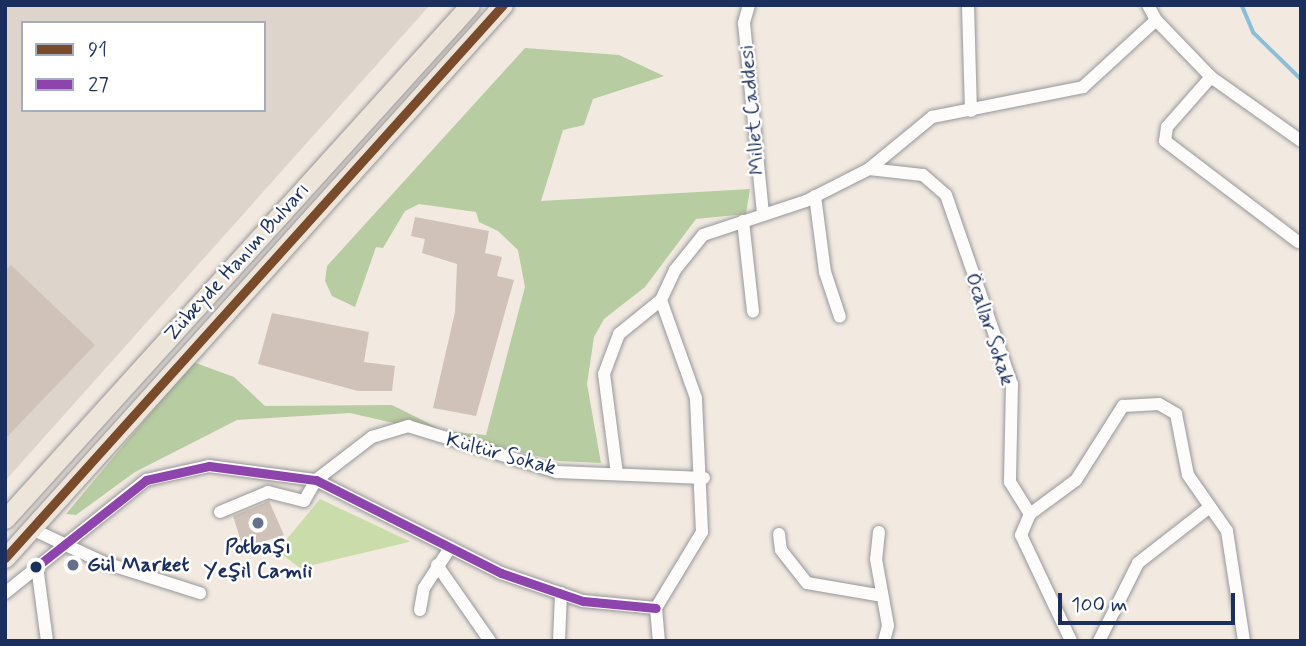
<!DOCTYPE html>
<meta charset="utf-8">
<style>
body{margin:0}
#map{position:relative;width:1306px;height:646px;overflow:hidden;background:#f2eae1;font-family:Mynerve,sans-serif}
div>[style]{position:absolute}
.industrial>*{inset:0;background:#ddd4cb}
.green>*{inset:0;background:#cadca9}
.forest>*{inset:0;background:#b7cca0}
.stream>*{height:3.5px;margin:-1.75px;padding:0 1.75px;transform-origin:1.75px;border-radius:1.75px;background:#8abfda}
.building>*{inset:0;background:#d0c2b8}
.roads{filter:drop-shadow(0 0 2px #97969a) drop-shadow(0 0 2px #97969a)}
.minor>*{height:12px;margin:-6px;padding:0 6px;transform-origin:6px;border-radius:6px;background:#fdfcfa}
.trunk>*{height:19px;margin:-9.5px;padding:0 9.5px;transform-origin:9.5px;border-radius:9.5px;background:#ede4da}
.bus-1>*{height:9px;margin:-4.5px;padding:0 4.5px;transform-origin:4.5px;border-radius:4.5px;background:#7a4b2a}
.bus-2>*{height:9px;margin:-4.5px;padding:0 4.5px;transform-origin:4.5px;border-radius:4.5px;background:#8e44ad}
.dots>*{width:19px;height:19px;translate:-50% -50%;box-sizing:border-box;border:4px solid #fff;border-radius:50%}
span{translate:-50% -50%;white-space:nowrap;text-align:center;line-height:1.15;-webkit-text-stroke:5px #fff;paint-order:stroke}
.street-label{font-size:21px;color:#1b2f5e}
.poi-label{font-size:21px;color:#1b2f5e;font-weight:700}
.left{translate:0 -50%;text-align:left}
.frame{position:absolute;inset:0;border:7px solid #1b2f5e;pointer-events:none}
.legend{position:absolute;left:21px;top:21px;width:245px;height:91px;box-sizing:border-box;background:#fff;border:2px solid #a4acbf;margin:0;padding:9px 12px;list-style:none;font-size:21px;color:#1b2f5e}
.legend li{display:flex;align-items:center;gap:14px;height:35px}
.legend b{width:35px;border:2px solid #a4acbf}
.scale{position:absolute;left:1058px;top:593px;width:177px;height:32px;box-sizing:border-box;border:4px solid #1b2f5e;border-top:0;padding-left:9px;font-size:21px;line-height:24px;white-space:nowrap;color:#1b2f5e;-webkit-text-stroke:5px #fff;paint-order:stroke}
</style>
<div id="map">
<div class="industrial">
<div style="clip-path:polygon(evenodd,5px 5px,430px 5px,5px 481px,5px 5px,23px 23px,264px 23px,264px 110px,23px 110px,23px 23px)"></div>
</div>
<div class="green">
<div style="clip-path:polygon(320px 499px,409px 541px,409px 542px,300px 568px,277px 551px)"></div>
</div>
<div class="forest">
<div style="clip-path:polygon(525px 48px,619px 55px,664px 76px,593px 99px,584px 125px,563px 130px,541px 201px,750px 189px,746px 214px,696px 219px,645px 287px,604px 319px,594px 337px,587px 384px,601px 463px,559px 461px,350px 413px,237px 420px,135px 472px,76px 515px,66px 514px,193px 362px,234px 377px,265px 406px,392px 405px,444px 431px,486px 435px,525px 287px,518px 250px,498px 231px,479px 222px,476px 212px,419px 204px,405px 211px,383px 248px,376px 247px,355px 307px,332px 296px,325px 281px,327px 266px)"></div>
</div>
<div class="stream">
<div style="left:1242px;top:5px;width:30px;rotate:67deg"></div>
<div style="left:1254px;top:33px;width:66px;rotate:44.4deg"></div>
</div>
<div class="building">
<div style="clip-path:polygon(415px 217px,489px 231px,485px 253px,502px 257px,497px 276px,514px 280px,476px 416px,433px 408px,455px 312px,457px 264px,422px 253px,425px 239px,411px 236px)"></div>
<div style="clip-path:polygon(11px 265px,95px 345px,5px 439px,5px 271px)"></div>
<div style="clip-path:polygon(272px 313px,369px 332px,364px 362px,395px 366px,392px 391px,358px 391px,258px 364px)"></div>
<div style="clip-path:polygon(269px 501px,284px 535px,243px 548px,233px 516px)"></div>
</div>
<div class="roads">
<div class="minor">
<div style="left:749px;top:5px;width:19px;rotate:106deg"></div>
<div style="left:744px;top:23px;width:193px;rotate:84.3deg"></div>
<div style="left:968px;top:5px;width:106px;rotate:88.4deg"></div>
<div style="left:1148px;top:5px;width:17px;rotate:62deg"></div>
<div style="left:1211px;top:77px;width:67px;rotate:131.3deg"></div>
<div style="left:1167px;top:127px;width:14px;rotate:98deg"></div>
<div style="left:1165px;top:141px;width:167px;rotate:37.2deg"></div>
<div style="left:869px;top:169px;width:82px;rotate:-39.5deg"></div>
<div style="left:932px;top:117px;width:154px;rotate:-11.2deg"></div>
<div style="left:1083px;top:87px;width:99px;rotate:-42.5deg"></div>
<div style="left:1156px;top:20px;width:79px;rotate:46deg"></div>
<div style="left:1211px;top:77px;width:110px;rotate:35.4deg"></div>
<div style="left:815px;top:196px;width:77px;rotate:82.5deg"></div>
<div style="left:825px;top:272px;width:47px;rotate:71.6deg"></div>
<div style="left:743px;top:221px;width:91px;rotate:83.7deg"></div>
<div style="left:617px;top:474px;width:101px;rotate:-97.4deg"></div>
<div style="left:604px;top:374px;width:43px;rotate:-69.4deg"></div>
<div style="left:619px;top:334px;width:54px;rotate:-39deg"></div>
<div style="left:220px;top:512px;width:52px;rotate:-22.6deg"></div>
<div style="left:268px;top:492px;width:37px;rotate:14deg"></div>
<div style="left:304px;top:501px;width:24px;rotate:-60deg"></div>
<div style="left:316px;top:480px;width:71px;rotate:-37.5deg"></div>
<div style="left:372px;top:437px;width:38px;rotate:-17deg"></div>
<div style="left:408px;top:426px;width:156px;rotate:17.2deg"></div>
<div style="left:557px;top:472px;width:147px;rotate:2.3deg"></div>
<div style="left:1030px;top:514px;width:57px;rotate:-36.5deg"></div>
<div style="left:1076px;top:480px;width:88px;rotate:-57.6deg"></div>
<div style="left:1123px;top:406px;width:36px;rotate:-3deg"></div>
<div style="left:1159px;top:404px;width:20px;rotate:30deg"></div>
<div style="left:1176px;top:414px;width:62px;rotate:78.9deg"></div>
<div style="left:1188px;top:475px;width:68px;rotate:55.1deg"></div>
<div style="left:1227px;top:531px;width:111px;rotate:81.2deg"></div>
<div style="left:1030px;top:514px;width:23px;rotate:113deg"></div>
<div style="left:1021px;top:535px;width:117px;rotate:64.7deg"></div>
<div style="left:32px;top:529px;width:77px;rotate:25.2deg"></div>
<div style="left:102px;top:562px;width:103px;rotate:17.6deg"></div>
<div style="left:879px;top:532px;width:27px;rotate:96deg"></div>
<div style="left:876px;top:559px;width:68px;rotate:79.8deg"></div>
<div style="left:888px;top:626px;width:16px;rotate:105deg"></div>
<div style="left:779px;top:534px;width:16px;rotate:83deg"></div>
<div style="left:781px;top:550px;width:42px;rotate:51.8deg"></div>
<div style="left:807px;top:583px;width:71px;rotate:9.7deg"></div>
<div style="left:437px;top:565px;width:93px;rotate:55.1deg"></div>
<div style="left:37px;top:566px;width:76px;rotate:82.4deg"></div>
<div style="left:5px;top:593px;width:181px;rotate:-38.7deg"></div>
<div style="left:146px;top:480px;width:65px;rotate:-12.5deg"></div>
<div style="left:209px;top:466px;width:108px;rotate:7.5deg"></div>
<div style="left:316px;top:480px;width:207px;rotate:26.7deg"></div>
<div style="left:501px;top:573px;width:87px;rotate:18.9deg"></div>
<div style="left:583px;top:601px;width:73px;rotate:5.5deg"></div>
<div style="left:656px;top:608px;width:89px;rotate:-58.8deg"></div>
<div style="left:702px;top:532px;width:134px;rotate:-92.6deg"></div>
<div style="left:696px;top:398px;width:104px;rotate:-109.7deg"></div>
<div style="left:661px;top:300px;width:33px;rotate:-65deg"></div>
<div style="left:675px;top:270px;width:45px;rotate:-51.3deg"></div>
<div style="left:703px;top:235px;width:108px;rotate:-18.3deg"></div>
<div style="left:806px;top:201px;width:71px;rotate:-26.9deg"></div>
<div style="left:869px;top:169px;width:54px;rotate:6.3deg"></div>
<div style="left:923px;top:175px;width:30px;rotate:41deg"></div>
<div style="left:946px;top:195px;width:200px;rotate:70.8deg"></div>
<div style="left:1012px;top:384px;width:98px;rotate:91.2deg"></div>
<div style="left:1010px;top:482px;width:38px;rotate:58deg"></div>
<div style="left:656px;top:608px;width:33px;rotate:85deg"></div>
<div style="left:420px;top:610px;width:22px;rotate:-80deg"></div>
<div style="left:424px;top:588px;width:48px;rotate:-57deg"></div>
<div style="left:559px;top:641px;width:48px;rotate:-87.6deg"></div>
<div style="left:1099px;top:641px;width:87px;rotate:-63.4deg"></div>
<div style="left:1138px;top:563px;width:91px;rotate:-37.9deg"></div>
</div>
<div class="trunk">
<div style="left:5px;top:519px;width:693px;rotate:-47.87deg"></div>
<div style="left:5px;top:558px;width:744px;rotate:-48deg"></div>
</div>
</div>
<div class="bus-1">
<div style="left:5px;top:558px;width:744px;rotate:-48deg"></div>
</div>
<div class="bus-2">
<div style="left:36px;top:567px;width:140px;rotate:-38.3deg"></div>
<div style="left:146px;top:480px;width:65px;rotate:-12.5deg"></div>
<div style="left:209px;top:466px;width:108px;rotate:7.5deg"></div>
<div style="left:316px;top:480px;width:207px;rotate:26.7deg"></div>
<div style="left:501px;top:573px;width:87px;rotate:18.9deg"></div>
<div style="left:583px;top:601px;width:73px;rotate:5.5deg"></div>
</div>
<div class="dots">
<div style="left:258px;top:523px;background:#66708c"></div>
<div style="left:73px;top:565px;background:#66708c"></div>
<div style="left:36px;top:567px;background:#1b2f5e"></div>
</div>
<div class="street-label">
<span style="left:752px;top:110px;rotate:-95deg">Millet Caddesi</span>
<span style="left:237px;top:262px;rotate:-48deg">Zübeyde Hanım Bulvarı</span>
<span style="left:990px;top:329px;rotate:72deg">Öcallar Sokak</span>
<span style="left:501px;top:454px;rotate:15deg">Kültür Sokak</span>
</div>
<div class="poi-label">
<span style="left:258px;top:559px">Potbaşı<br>Yeşil Camii</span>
<span class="left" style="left:87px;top:565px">Gül Market</span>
</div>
<div class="frame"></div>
<ul class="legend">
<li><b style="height:9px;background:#7a4b2a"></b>91</li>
<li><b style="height:9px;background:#8e44ad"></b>27</li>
</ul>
<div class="scale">100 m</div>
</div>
